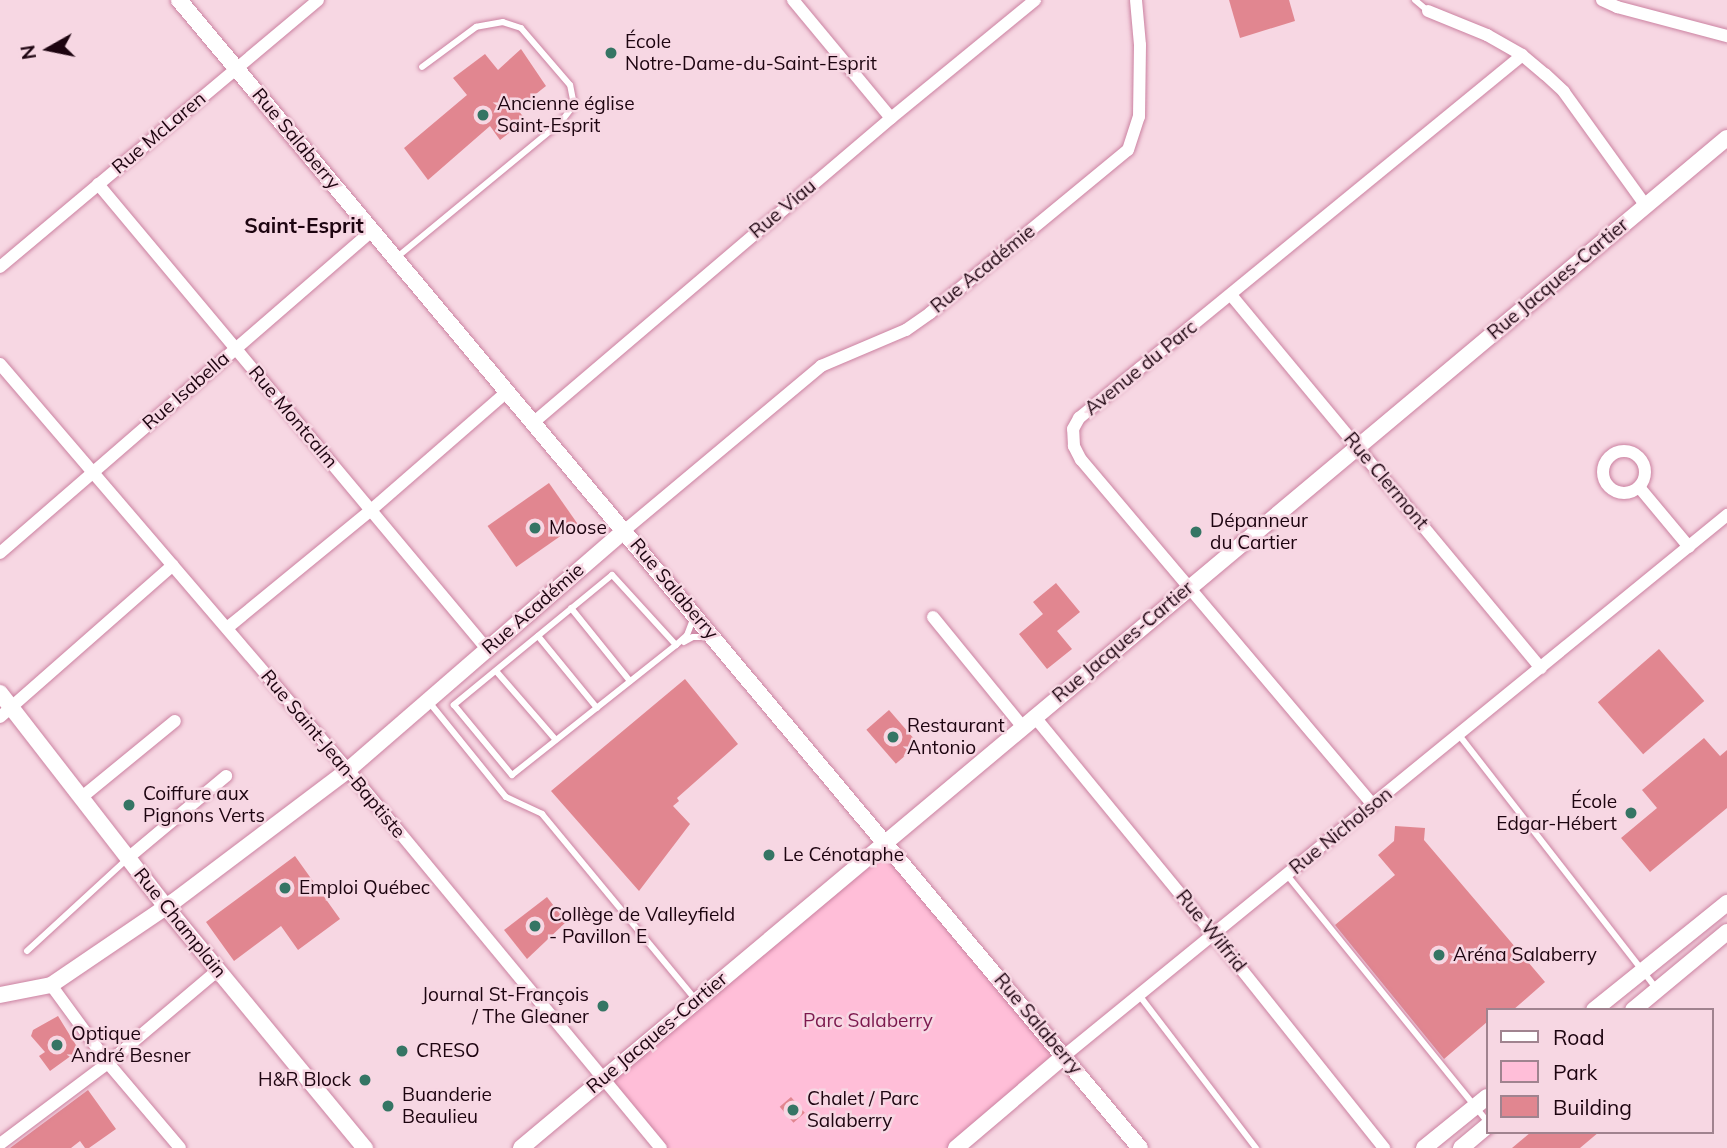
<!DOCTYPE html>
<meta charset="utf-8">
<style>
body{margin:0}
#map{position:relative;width:1727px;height:1148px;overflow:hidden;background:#f7d7e3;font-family:Mulish,sans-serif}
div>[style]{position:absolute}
.green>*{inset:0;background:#ffbed8}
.building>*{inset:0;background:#e18690;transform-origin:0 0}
.roads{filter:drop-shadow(0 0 2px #cb82a1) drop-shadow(0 0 2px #cb82a1)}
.service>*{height:6px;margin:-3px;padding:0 3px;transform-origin:3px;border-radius:3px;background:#fff}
.minor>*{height:12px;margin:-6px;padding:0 6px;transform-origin:6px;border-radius:6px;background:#fff}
.minor>.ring{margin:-6px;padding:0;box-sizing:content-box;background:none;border:12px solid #fff;border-radius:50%}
.tertiary>*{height:16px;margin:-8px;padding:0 8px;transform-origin:8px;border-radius:8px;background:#fff}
.dots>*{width:19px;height:19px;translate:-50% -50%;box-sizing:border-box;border:4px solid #f7d7e3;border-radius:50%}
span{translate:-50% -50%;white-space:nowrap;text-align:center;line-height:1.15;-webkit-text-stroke:5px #f7d7e3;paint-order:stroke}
.poi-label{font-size:19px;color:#1d0410}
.left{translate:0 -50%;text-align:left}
.right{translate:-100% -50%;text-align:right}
.street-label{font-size:19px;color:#1d0410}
.park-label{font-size:19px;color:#7c194e}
.neighbourhood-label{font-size:21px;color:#1d0410;font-weight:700}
.legend{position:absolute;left:1486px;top:1008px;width:228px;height:126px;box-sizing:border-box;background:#f7d7e3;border:2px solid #a0838f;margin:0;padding:9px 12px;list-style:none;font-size:21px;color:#1d0410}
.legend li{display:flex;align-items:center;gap:14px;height:35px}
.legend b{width:35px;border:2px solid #a0838f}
.north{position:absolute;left:14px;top:14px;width:70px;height:70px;-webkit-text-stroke:5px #f7d7e3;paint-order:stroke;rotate:261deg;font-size:19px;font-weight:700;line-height:28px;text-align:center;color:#1d0410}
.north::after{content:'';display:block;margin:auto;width:24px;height:32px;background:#1d0410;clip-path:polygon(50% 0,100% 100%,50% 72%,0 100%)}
</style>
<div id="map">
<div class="green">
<div style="clip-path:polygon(885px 840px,1064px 1056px,956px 1148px,661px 1148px,603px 1078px)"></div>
</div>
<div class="building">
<div style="clip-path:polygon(1229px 0,1289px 0,1295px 21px,1240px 38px)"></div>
<div style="clip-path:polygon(521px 49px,546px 86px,517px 109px,526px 120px,500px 140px,490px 126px,428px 180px,404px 148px,467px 95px,453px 78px,485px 54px,498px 70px)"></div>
<div style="left:549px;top:483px;width:50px;height:75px;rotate:55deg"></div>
<div style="clip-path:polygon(1056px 583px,1080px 612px,1057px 631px,1072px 649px,1047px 669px,1019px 634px,1043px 614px,1033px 602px)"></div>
<div style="left:1659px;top:649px;width:69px;height:81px;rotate:49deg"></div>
<div style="clip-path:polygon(685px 679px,738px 744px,677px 798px,679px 801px,673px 806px,690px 824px,639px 891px,551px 791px)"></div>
<div style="left:889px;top:710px;width:45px;height:30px;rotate:49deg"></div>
<div style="clip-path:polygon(1704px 738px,1720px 756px,1727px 750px,1727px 808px,1650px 872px,1621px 838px,1657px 808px,1642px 790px)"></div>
<div style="clip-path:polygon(1395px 826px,1425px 828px,1424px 840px,1545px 982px,1513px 1010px,1487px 1010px,1487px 1022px,1444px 1059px,1335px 925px,1395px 875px,1378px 855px,1394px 841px)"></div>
<div style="clip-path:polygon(295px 856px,340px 919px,298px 950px,281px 926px,234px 961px,206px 922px)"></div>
<div style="clip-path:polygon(547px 897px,566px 922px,527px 959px,504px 930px)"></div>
<div style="clip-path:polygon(58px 1016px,79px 1050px,50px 1071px,39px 1056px,45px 1052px,31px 1036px,33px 1030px)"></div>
<div style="clip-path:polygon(88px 1090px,116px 1129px,89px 1148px,85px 1148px,80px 1141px,71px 1148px,10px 1148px)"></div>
<div style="left:791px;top:1097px;width:21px;height:15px;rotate:49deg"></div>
<div style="clip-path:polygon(1531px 1132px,1599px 1132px,1580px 1148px,1512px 1148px)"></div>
</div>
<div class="roads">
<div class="service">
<div style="left:1415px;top:0;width:17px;rotate:40deg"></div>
<div style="left:396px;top:258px;width:212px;rotate:-39.5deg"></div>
<div style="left:560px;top:123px;width:23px;rotate:-52deg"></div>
<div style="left:574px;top:105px;width:20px;rotate:-101deg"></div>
<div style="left:570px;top:85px;width:75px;rotate:-130.7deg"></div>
<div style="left:521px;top:28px;width:19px;rotate:-162deg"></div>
<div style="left:503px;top:22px;width:27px;rotate:170deg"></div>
<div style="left:476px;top:27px;width:67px;rotate:143.5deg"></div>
<div style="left:571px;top:608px;width:94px;rotate:51.1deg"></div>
<div style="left:538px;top:636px;width:93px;rotate:50.7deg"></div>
<div style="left:684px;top:642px;width:10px;rotate:-29deg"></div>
<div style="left:693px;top:637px;width:17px"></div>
<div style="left:676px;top:645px;width:95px;rotate:-132.4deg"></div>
<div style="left:612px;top:575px;width:205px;rotate:140.6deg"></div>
<div style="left:454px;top:705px;width:91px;rotate:50.4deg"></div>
<div style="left:512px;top:775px;width:209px;rotate:-38.4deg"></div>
<div style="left:676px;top:645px;width:15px;rotate:-42deg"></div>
<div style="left:687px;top:635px;width:17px;rotate:-69deg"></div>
<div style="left:496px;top:671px;width:91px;rotate:49deg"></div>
<div style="left:429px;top:702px;width:122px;rotate:51deg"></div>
<div style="left:506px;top:797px;width:40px;rotate:25deg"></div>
<div style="left:542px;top:814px;width:241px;rotate:50.4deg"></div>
<div style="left:1459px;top:735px;width:321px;rotate:52.1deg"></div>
<div style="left:1287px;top:875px;width:317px;rotate:50.9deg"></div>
<div style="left:27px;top:951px;width:136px;rotate:-42.6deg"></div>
<div style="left:1139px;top:995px;width:193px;rotate:52.6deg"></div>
</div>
<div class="minor">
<div style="left:793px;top:0;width:153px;rotate:50.3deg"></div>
<div style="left:1602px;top:0;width:17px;rotate:25deg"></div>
<div style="left:1617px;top:7px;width:114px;rotate:14.8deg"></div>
<div style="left:1428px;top:11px;width:64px;rotate:22.1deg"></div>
<div style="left:1487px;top:35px;width:40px;rotate:29.7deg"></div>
<div style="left:1522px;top:55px;width:30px;rotate:40deg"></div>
<div style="left:1545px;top:74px;width:26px;rotate:43deg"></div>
<div style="left:1564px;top:92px;width:140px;rotate:54.3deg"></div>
<div style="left:98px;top:184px;width:606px;rotate:50.09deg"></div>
<div style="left:0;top:267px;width:415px;rotate:-40deg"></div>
<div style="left:1231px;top:295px;width:485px;rotate:50.3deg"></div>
<div style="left:0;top:364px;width:535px;rotate:49.4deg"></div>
<div style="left:348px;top:770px;width:491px;rotate:50.4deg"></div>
<div style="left:534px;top:422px;width:469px;rotate:-40.4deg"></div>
<div style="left:891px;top:118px;width:186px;rotate:-39.3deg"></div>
<div class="ring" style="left:1603px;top:451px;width:30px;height:30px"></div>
<div style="left:1639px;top:487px;width:78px;rotate:50.2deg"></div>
<div style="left:625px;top:530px;width:256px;rotate:-39.9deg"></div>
<div style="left:821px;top:366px;width:92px;rotate:-23deg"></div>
<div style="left:906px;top:330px;width:29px;rotate:-35deg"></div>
<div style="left:930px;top:313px;width:256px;rotate:-39.5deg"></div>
<div style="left:1128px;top:150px;width:35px;rotate:-72deg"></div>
<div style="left:1139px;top:117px;width:72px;rotate:-89.2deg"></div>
<div style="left:1140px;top:45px;width:45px;rotate:-95.1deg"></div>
<div style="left:0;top:553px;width:493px;rotate:-40.9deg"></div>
<div style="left:933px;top:617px;width:141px;rotate:50.8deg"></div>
<div style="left:227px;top:628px;width:186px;rotate:-39.3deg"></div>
<div style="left:371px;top:510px;width:181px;rotate:-41deg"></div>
<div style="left:1034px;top:716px;width:283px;rotate:50.6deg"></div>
<div style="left:1214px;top:935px;width:273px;rotate:51.4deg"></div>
<div style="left:0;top:717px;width:230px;rotate:-41.3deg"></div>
<div style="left:82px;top:797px;width:120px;rotate:-39.3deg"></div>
<div style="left:1373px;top:805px;width:452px;rotate:-130.2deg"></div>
<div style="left:1081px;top:460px;width:16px;rotate:-117deg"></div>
<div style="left:1074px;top:446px;width:17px;rotate:-93deg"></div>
<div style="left:1073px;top:429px;width:13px;rotate:-61deg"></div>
<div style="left:1079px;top:418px;width:79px;rotate:-39.3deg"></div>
<div style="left:1140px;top:368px;width:494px;rotate:-39.3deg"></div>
<div style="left:128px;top:858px;width:128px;rotate:-39.9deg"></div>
<div style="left:51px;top:985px;width:97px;rotate:53.8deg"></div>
<div style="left:108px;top:1063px;width:111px;rotate:49.7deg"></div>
<div style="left:1064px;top:1056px;width:856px;rotate:-39.21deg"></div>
<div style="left:0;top:1144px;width:135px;rotate:-36.9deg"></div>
<div style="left:108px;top:1063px;width:144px;rotate:-40.2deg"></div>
</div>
<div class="tertiary">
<div style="left:179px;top:0;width:1497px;rotate:50.07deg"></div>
<div style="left:0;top:693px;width:271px;rotate:52.2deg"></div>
<div style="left:166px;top:907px;width:313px;rotate:50.5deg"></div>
<div style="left:0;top:995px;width:52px;rotate:-11.1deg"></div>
<div style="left:51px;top:985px;width:148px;rotate:-34.2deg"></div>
<div style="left:173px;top:902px;width:219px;rotate:-37deg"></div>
<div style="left:348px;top:770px;width:367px;rotate:-40.9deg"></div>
<div style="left:1594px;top:1010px;width:171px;rotate:-38.8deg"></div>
<div style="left:1633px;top:1010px;width:122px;rotate:-39.7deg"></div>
<div style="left:521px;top:1148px;width:1573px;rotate:-39.95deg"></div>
<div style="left:956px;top:1148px;width:142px;rotate:-40.4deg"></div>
<div style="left:1424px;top:1148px;width:81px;rotate:-39deg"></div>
<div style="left:1461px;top:1148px;width:34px;rotate:-40deg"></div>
</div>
</div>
<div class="dots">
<div style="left:611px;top:53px;background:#357564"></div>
<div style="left:483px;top:115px;background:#357564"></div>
<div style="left:535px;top:528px;background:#357564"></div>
<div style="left:1196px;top:532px;background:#357564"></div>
<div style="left:893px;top:737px;background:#357564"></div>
<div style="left:129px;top:805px;background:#357564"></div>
<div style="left:1631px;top:813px;background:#357564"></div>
<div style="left:769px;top:855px;background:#357564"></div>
<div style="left:285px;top:888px;background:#357564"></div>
<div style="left:535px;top:926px;background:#357564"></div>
<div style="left:1439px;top:955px;background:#357564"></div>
<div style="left:603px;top:1006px;background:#357564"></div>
<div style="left:57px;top:1045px;background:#357564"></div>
<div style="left:402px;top:1051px;background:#357564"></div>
<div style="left:365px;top:1080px;background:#357564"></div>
<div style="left:388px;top:1106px;background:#357564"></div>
<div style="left:793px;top:1110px;background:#357564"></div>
</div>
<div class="poi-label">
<span class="left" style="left:625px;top:53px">École<br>Notre-Dame-du-Saint-Esprit</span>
<span class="left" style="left:497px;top:115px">Ancienne église<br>Saint-Esprit</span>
<span class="left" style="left:1210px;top:532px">Dépanneur<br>du Cartier</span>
<span class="left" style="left:549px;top:528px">Moose</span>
<span class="left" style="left:907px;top:737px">Restaurant<br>Antonio</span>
<span class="left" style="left:143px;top:805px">Coiffure aux<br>Pignons Verts</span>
<span class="right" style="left:1617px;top:813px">École<br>Edgar-Hébert</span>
<span class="left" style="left:783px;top:855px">Le Cénotaphe</span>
<span class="left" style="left:299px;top:888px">Emploi Québec</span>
<span class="left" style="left:549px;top:926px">Collège de Valleyfield<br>- Pavillon E</span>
<span class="left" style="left:1453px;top:955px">Aréna Salaberry</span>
<span class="right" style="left:589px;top:1006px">Journal St-François<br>/ The Gleaner</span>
<span class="left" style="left:71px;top:1045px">Optique<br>André Besner</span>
<span class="left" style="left:416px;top:1051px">CRESO</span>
<span class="right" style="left:351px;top:1080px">H&amp;R Block</span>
<span class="left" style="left:402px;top:1106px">Buanderie<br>Beaulieu</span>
<span class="left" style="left:807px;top:1110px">Chalet / Parc<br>Salaberry</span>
</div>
<div class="street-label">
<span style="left:159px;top:133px;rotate:-40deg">Rue McLaren</span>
<span style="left:296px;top:139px;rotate:50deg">Rue Salaberry</span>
<span style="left:783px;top:209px;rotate:-40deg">Rue Viau</span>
<span style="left:983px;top:269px;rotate:-39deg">Rue Académie</span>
<span style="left:1558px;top:279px;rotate:-40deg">Rue Jacques-Cartier</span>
<span style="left:1141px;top:368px;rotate:-39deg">Avenue du Parc</span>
<span style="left:186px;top:391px;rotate:-41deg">Rue Isabella</span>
<span style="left:293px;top:417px;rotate:50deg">Rue Montcalm</span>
<span style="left:1386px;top:481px;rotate:50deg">Rue Clermont</span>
<span style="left:674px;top:589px;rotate:50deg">Rue Salaberry</span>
<span style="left:533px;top:609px;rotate:-41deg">Rue Académie</span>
<span style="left:1123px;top:642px;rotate:-40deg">Rue Jacques-Cartier</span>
<span style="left:333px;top:754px;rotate:50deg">Rue Saint-Jean-Baptiste</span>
<span style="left:1341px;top:831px;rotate:-39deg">Rue Nicholson</span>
<span style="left:180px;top:923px;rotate:51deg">Rue Champlain</span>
<span style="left:1211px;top:931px;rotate:51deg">Rue Wilfrid</span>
<span style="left:1038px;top:1024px;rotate:50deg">Rue Salaberry</span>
<span style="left:657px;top:1033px;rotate:-40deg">Rue Jacques-Cartier</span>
</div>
<div class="park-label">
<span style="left:868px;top:1021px">Parc Salaberry</span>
</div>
<div class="neighbourhood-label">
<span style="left:304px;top:225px">Saint-Esprit</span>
</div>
<ul class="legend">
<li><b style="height:9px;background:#fff"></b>Road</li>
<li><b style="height:19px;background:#ffbed8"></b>Park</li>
<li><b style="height:19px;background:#e18690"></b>Building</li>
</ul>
<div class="north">N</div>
</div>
